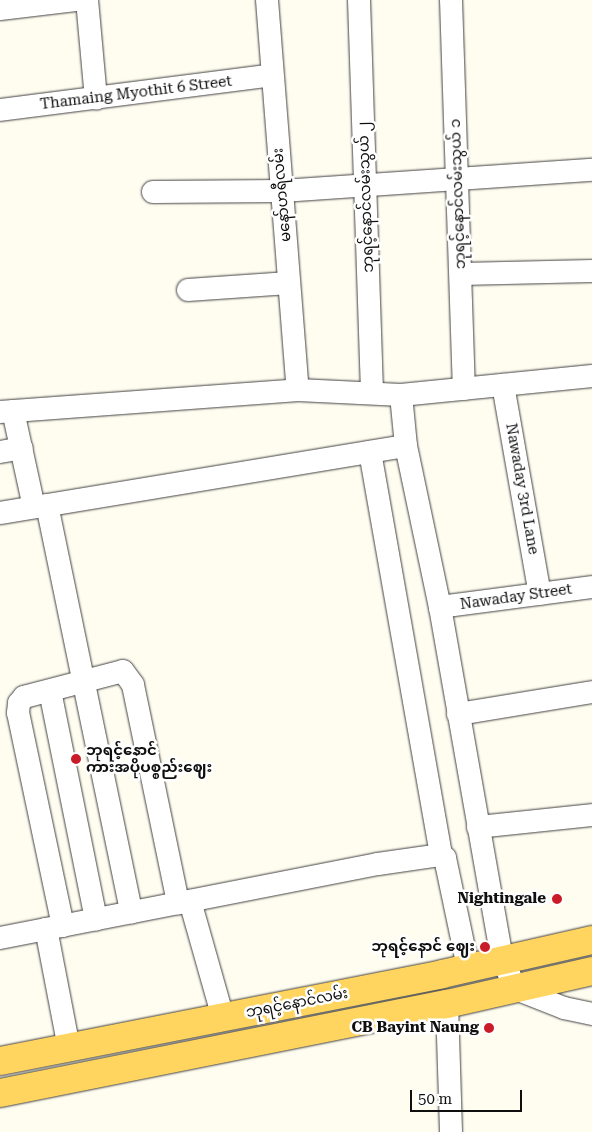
<!DOCTYPE html>
<meta charset="utf-8">
<style>
body{margin:0}
#map{position:relative;width:592px;height:1132px;overflow:hidden;background:#fffcf0;font-family:"Roboto Serif","Noto Sans Myanmar",serif}
div>[style]{position:absolute}
.roads{filter:drop-shadow(0 0 1px #424242) drop-shadow(0 0 1px #424242)}
.minor>*{height:22px;margin:-11px;padding:0 11px;transform-origin:11px;border-radius:11px;background:#fff}
.major>*{height:28px;margin:-14px;padding:0 14px;transform-origin:14px;border-radius:14px;background:#ffd560}
.dots>*{width:14px;height:14px;translate:-50% -50%;box-sizing:border-box;border:2px solid #fff;border-radius:50%}
span{translate:-50% -50%;white-space:nowrap;text-align:center;line-height:1.15;-webkit-text-stroke:5px #fff;paint-order:stroke}
.street-label{font-size:15px;color:#0f0f0f}
.poi-label{font-size:15px;color:#0f0f0f;font-weight:700}
.left{translate:0 -50%;text-align:left}
.right{translate:-100% -50%;text-align:right}
.scale{position:absolute;left:410px;top:1090px;width:112px;height:22px;box-sizing:border-box;border:2px solid #0f0f0f;border-top:0;padding-left:6px;font-size:15px;line-height:18px;white-space:nowrap;color:#0f0f0f;-webkit-text-stroke:4px #fff;paint-order:stroke}
</style>
<div id="map">
<div class="roads">
<div class="minor">
<div style="left:87px;top:0;width:99px;rotate:84.8deg"></div>
<div style="left:267px;top:0;width:391px;rotate:85.5deg"></div>
<div style="left:359px;top:0;width:393px;rotate:88.1deg"></div>
<div style="left:451px;top:0;width:389px;rotate:88.1deg"></div>
<div style="left:0;top:9px;width:76px;rotate:-6.8deg"></div>
<div style="left:0;top:110px;width:274px;rotate:-7.3deg"></div>
<div style="left:153px;top:192px;width:129px;rotate:-0.4deg"></div>
<div style="left:282px;top:191px;width:311px;rotate:-3.9deg"></div>
<div style="left:461px;top:274px;width:131px;rotate:-1.3deg"></div>
<div style="left:188px;top:290px;width:101px;rotate:-4deg"></div>
<div style="left:592px;top:376px;width:192px;rotate:174.3deg"></div>
<div style="left:401px;top:395px;width:51px;rotate:84.4deg"></div>
<div style="left:406px;top:446px;width:165px;rotate:78.1deg"></div>
<div style="left:440px;top:607px;width:357px;rotate:80deg"></div>
<div style="left:502px;top:959px;width:33px;rotate:65deg"></div>
<div style="left:516px;top:989px;width:52px;rotate:21.6deg"></div>
<div style="left:564px;top:1008px;width:29px;rotate:12deg"></div>
<div style="left:503px;top:385px;width:212px;rotate:80deg"></div>
<div style="left:13px;top:411px;width:98px;rotate:77.7deg"></div>
<div style="left:0;top:412px;width:299px;rotate:-4.2deg"></div>
<div style="left:298px;top:390px;width:103px;rotate:2.8deg"></div>
<div style="left:0;top:452px;width:22px;rotate:-10deg"></div>
<div style="left:370px;top:452px;width:409px;rotate:80deg"></div>
<div style="left:47px;top:505px;width:416px;rotate:78.3deg"></div>
<div style="left:0;top:513px;width:411px;rotate:-9.4deg"></div>
<div style="left:440px;top:607px;width:153px;rotate:-7.5deg"></div>
<div style="left:50px;top:691px;width:233px;rotate:78.6deg"></div>
<div style="left:458px;top:714px;width:136px;rotate:-9.3deg"></div>
<div style="left:478px;top:827px;width:115px;rotate:-6deg"></div>
<div style="left:190px;top:901px;width:122px;rotate:74.2deg"></div>
<div style="left:63px;top:926px;width:218px;rotate:-101.9deg"></div>
<div style="left:18px;top:713px;width:10px;rotate:-84deg"></div>
<div style="left:19px;top:703px;width:8px;rotate:-50deg"></div>
<div style="left:24px;top:697px;width:102px;rotate:-14.7deg"></div>
<div style="left:123px;top:671px;width:17px;rotate:54deg"></div>
<div style="left:133px;top:685px;width:223px;rotate:78.3deg"></div>
<div style="left:0;top:938px;width:47px;rotate:-11.1deg"></div>
<div style="left:447px;top:1004px;width:128px;rotate:88.2deg"></div>
<div style="left:69px;top:1048px;width:121px;rotate:-100.9deg"></div>
<div style="left:46px;top:929px;width:338px;rotate:-11.1deg"></div>
<div style="left:378px;top:864px;width:64px;rotate:-8.1deg"></div>
<div style="left:441px;top:855px;width:5px;rotate:37deg"></div>
<div style="left:445px;top:858px;width:111px;rotate:78.1deg"></div>
</div>
<div class="major">
<div style="left:0;top:1061px;width:450px;rotate:-11.1deg"></div>
<div style="left:442px;top:974px;width:154px;rotate:-12.8deg"></div>
<div style="left:0;top:1093px;width:456px;rotate:-11.3deg"></div>
<div style="left:447px;top:1004px;width:149px;rotate:-12.8deg"></div>
</div>
</div>
<div class="dots">
<div style="left:76px;top:759px;background:#ca1c28"></div>
<div style="left:557px;top:899px;background:#ca1c28"></div>
<div style="left:485px;top:947px;background:#ca1c28"></div>
<div style="left:489px;top:1028px;background:#ca1c28"></div>
</div>
<div class="street-label">
<span style="left:136px;top:93px;rotate:-7deg">Thamaing Myothit 6 Street</span>
<span style="left:458px;top:194px;rotate:-92deg">ဘုရင့်နောင်လမ်းသွယ် ၁</span>
<span style="left:282px;top:195px;rotate:-95deg">မနော်ဟရီလမ်း</span>
<span style="left:366px;top:197px;rotate:-92deg">ဘုရင့်နောင်လမ်းသွယ် ၂</span>
<span style="left:522px;top:489px;rotate:80deg">Nawaday 3rd Lane</span>
<span style="left:516px;top:597px;rotate:-8deg">Nawaday Street</span>
<span style="left:297px;top:1003px;rotate:-11deg">ဘုရင့်နောင်လမ်း</span>
</div>
<div class="poi-label">
<span class="left" style="left:86px;top:759px">ဘုရင့်နောင်<br>ကားအပိုပစ္စည်းဈေး</span>
<span class="right" style="left:546px;top:899px">Nightingale</span>
<span class="right" style="left:475px;top:947px">ဘုရင့်နောင် ဈေး</span>
<span class="right" style="left:479px;top:1028px">CB Bayint Naung</span>
</div>
<div class="scale">50 m</div>
</div>
